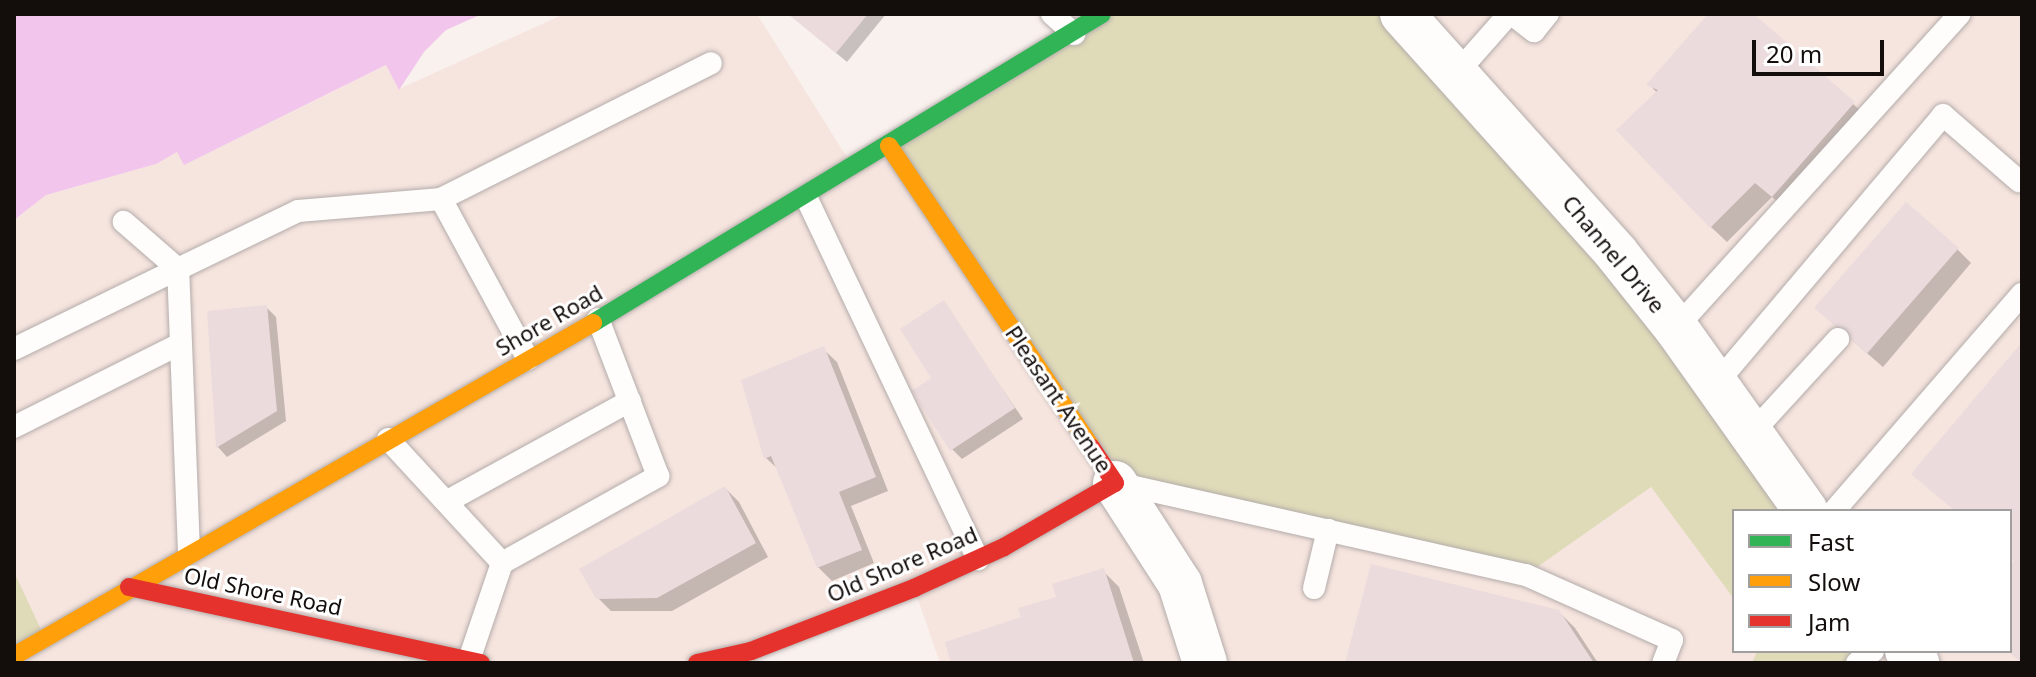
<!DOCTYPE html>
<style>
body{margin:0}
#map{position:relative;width:2036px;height:677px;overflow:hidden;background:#f9f1ee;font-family:"Noto Sans",sans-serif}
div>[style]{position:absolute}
.built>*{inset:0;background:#f6e4de}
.green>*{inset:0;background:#dfdab8}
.water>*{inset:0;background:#f2c5ed}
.shadow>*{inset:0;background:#0003}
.building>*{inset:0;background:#ecdbdd;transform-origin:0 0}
.roads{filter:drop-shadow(0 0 2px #b3acaa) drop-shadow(0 0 2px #b3acaa)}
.lane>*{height:22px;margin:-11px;padding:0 11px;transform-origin:11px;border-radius:11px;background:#fefdfc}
.street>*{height:44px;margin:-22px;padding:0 22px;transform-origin:22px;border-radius:22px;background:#fefdfc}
.fast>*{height:18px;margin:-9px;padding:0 9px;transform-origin:9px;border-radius:9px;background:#30b455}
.slow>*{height:18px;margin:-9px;padding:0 9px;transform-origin:9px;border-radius:9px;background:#ff9f0a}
.jam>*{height:18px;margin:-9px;padding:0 9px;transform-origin:9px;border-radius:9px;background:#e5322d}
span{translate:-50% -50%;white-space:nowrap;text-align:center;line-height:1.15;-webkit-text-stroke:6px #fff;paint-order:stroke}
.street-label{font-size:22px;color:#130d0c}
.frame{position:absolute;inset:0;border:16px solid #130d0c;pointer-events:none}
.legend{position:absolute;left:1732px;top:509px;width:280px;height:144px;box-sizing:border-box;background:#fff;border:2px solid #a19e9e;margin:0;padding:10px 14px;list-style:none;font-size:24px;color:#130d0c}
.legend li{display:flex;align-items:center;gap:16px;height:40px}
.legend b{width:40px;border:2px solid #a19e9e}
.scale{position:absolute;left:1752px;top:40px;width:132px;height:36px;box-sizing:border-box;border:4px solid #130d0c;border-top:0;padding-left:10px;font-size:24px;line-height:28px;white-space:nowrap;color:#130d0c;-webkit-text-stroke:6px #fff;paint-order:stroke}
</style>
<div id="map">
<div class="built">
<div style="clip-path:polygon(564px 14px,757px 14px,853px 167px,889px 146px,1526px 575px,1651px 487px,1734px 599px,1734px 651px,1757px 651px,1752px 663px,940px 663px,914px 588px,729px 663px,14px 663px,14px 220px,46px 195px,156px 164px,177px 152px,185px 164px,387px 65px,399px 89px)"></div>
<div style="clip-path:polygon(1400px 14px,2022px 14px,2022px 663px,1852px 663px,1868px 651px,2010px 651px,2010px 511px,1806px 511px)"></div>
</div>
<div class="green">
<div style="clip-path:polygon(1102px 14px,1400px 14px,1806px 511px,1734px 511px,1734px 599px,1651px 487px,1526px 575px,1115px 483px,889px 146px)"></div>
<div style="clip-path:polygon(14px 572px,44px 636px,14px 655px)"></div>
<div style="clip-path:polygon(1757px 651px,1868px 651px,1852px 663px,1752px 663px)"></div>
</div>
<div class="water">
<div style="clip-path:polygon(14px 14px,482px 14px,446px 30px,424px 52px,399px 90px,386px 65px,184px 165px,177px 152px,156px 164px,46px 195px,14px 220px)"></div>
</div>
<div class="shadow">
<div style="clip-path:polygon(789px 14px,886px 14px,847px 62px)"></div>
<div style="clip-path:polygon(1711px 14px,1751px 14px,1870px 119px,1789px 212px,1772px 197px,1727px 242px,1711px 227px,1658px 94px,1649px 84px)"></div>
<div style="clip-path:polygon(1957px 249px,1971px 263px,1883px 367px,1832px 323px)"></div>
<div style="clip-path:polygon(943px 303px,1023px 419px,962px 459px,952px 449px,934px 378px)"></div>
<div style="clip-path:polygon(266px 307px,276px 317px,286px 421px,227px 457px,218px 447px,209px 313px)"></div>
<div style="clip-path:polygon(823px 349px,837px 362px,888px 491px,851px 506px,874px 563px,832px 581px,818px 567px,779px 470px,766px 458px)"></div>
<div style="clip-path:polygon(725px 488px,739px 502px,768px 557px,672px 611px,611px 611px,597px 597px)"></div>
<div style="clip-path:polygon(1103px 571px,1119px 587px,1144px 663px,954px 663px)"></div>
<div style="clip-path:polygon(1558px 611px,1575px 628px,1598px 663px,1347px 663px)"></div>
</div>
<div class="building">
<div style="clip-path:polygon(788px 14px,868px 14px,836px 53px)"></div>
<div style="clip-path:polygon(1708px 14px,1754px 14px,1855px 102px,1772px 197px,1755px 183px,1710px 228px,1616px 130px,1658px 90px,1646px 85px)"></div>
<div style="left:1906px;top:202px;width:70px;height:140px;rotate:41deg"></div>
<div style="clip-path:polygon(944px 300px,1015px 408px,950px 451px,912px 391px,931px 378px,900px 329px)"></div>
<div style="clip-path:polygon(267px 305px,277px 411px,216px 448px,207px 311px)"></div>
<div style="clip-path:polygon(2022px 342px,2022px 663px,2010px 653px,2010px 565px,2014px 561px,2010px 558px,2010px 511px,1955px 511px,1911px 474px)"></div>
<div style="clip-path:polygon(824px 346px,876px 477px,839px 492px,862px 550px,817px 568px,771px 456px,764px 459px,741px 380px)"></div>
<div style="clip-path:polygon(725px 486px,756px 543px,657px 598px,596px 599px,579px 569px)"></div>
<div style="clip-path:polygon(1371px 564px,1559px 610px,1594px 663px,1345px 663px)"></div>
<div style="clip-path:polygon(1104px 568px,1134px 663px,951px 663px,945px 642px,1021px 617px,1018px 608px,1056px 597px,1052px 584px)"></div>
</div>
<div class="roads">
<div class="lane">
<div style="left:1052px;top:14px;width:30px;rotate:42deg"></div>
<div style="left:1512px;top:14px;width:28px;rotate:38deg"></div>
<div style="left:1534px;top:31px;width:22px;rotate:-51deg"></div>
<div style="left:1456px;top:74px;width:80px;rotate:-48.5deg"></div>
<div style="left:806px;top:197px;width:401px;rotate:64.6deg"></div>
<div style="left:441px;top:199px;width:182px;rotate:61.5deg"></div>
<div style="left:1676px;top:328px;width:423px;rotate:-47.9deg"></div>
<div style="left:14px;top:349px;width:182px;rotate:-26deg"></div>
<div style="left:178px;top:269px;width:72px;rotate:-139deg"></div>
<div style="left:1716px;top:384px;width:352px;rotate:-49.8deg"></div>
<div style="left:1943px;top:115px;width:101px;rotate:41deg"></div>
<div style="left:14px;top:427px;width:186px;rotate:-26.6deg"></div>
<div style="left:1751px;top:434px;width:129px;rotate:-47.5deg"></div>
<div style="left:388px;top:439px;width:168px;rotate:47.4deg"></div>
<div style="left:1117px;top:483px;width:419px;rotate:12.7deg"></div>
<div style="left:1526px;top:575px;width:160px;rotate:24deg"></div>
<div style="left:1672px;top:640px;width:25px;rotate:111deg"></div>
<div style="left:446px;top:502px;width:210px;rotate:-28.8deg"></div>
<div style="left:1834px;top:511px;width:287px;rotate:-49.1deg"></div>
<div style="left:189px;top:552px;width:283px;rotate:-92.2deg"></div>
<div style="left:178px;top:269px;width:133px;rotate:-25.8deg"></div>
<div style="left:298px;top:211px;width:144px;rotate:-4.8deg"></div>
<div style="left:441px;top:199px;width:302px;rotate:-26.7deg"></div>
<div style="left:1314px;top:588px;width:60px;rotate:-76.4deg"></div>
<div style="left:469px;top:660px;width:102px;rotate:-71.2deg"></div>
<div style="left:502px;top:563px;width:179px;rotate:-29.1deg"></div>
<div style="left:658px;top:476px;width:168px;rotate:-110.9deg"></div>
<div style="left:1857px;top:663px;width:20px;rotate:-37deg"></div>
</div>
<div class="street">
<div style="left:1402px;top:14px;width:322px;rotate:48.1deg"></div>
<div style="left:1617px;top:254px;width:95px;rotate:51.4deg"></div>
<div style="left:1676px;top:328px;width:224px;rotate:54.6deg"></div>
<div style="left:1115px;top:483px;width:120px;rotate:57.2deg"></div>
<div style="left:1180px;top:584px;width:83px;rotate:72.4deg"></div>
<div style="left:1907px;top:651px;width:16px;rotate:50deg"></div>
</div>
<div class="fast">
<div style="left:593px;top:323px;width:595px;rotate:-31.26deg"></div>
</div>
<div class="slow">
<div style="left:889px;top:146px;width:362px;rotate:56.1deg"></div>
<div style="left:14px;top:656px;width:668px;rotate:-29.9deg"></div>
</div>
<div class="jam">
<div style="left:129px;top:587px;width:360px;rotate:12.2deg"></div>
<div style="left:697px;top:663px;width:55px;rotate:-12.5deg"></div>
<div style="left:751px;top:651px;width:175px;rotate:-21.1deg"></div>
<div style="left:914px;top:588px;width:99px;rotate:-24.5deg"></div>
<div style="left:1004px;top:547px;width:128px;rotate:-30deg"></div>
<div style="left:1115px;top:483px;width:43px;rotate:-123.7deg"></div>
</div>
</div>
<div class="street-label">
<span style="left:1614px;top:254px;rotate:50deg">Channel Drive</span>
<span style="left:549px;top:320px;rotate:-30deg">Shore Road</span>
<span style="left:1059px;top:399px;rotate:56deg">Pleasant Avenue</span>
<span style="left:902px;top:564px;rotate:-23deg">Old Shore Road</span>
<span style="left:263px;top:591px;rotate:12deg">Old Shore Road</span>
</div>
<div class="frame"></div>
<ul class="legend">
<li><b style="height:10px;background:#30b455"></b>Fast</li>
<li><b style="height:10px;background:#ff9f0a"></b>Slow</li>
<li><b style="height:10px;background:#e5322d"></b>Jam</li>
</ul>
<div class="scale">20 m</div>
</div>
